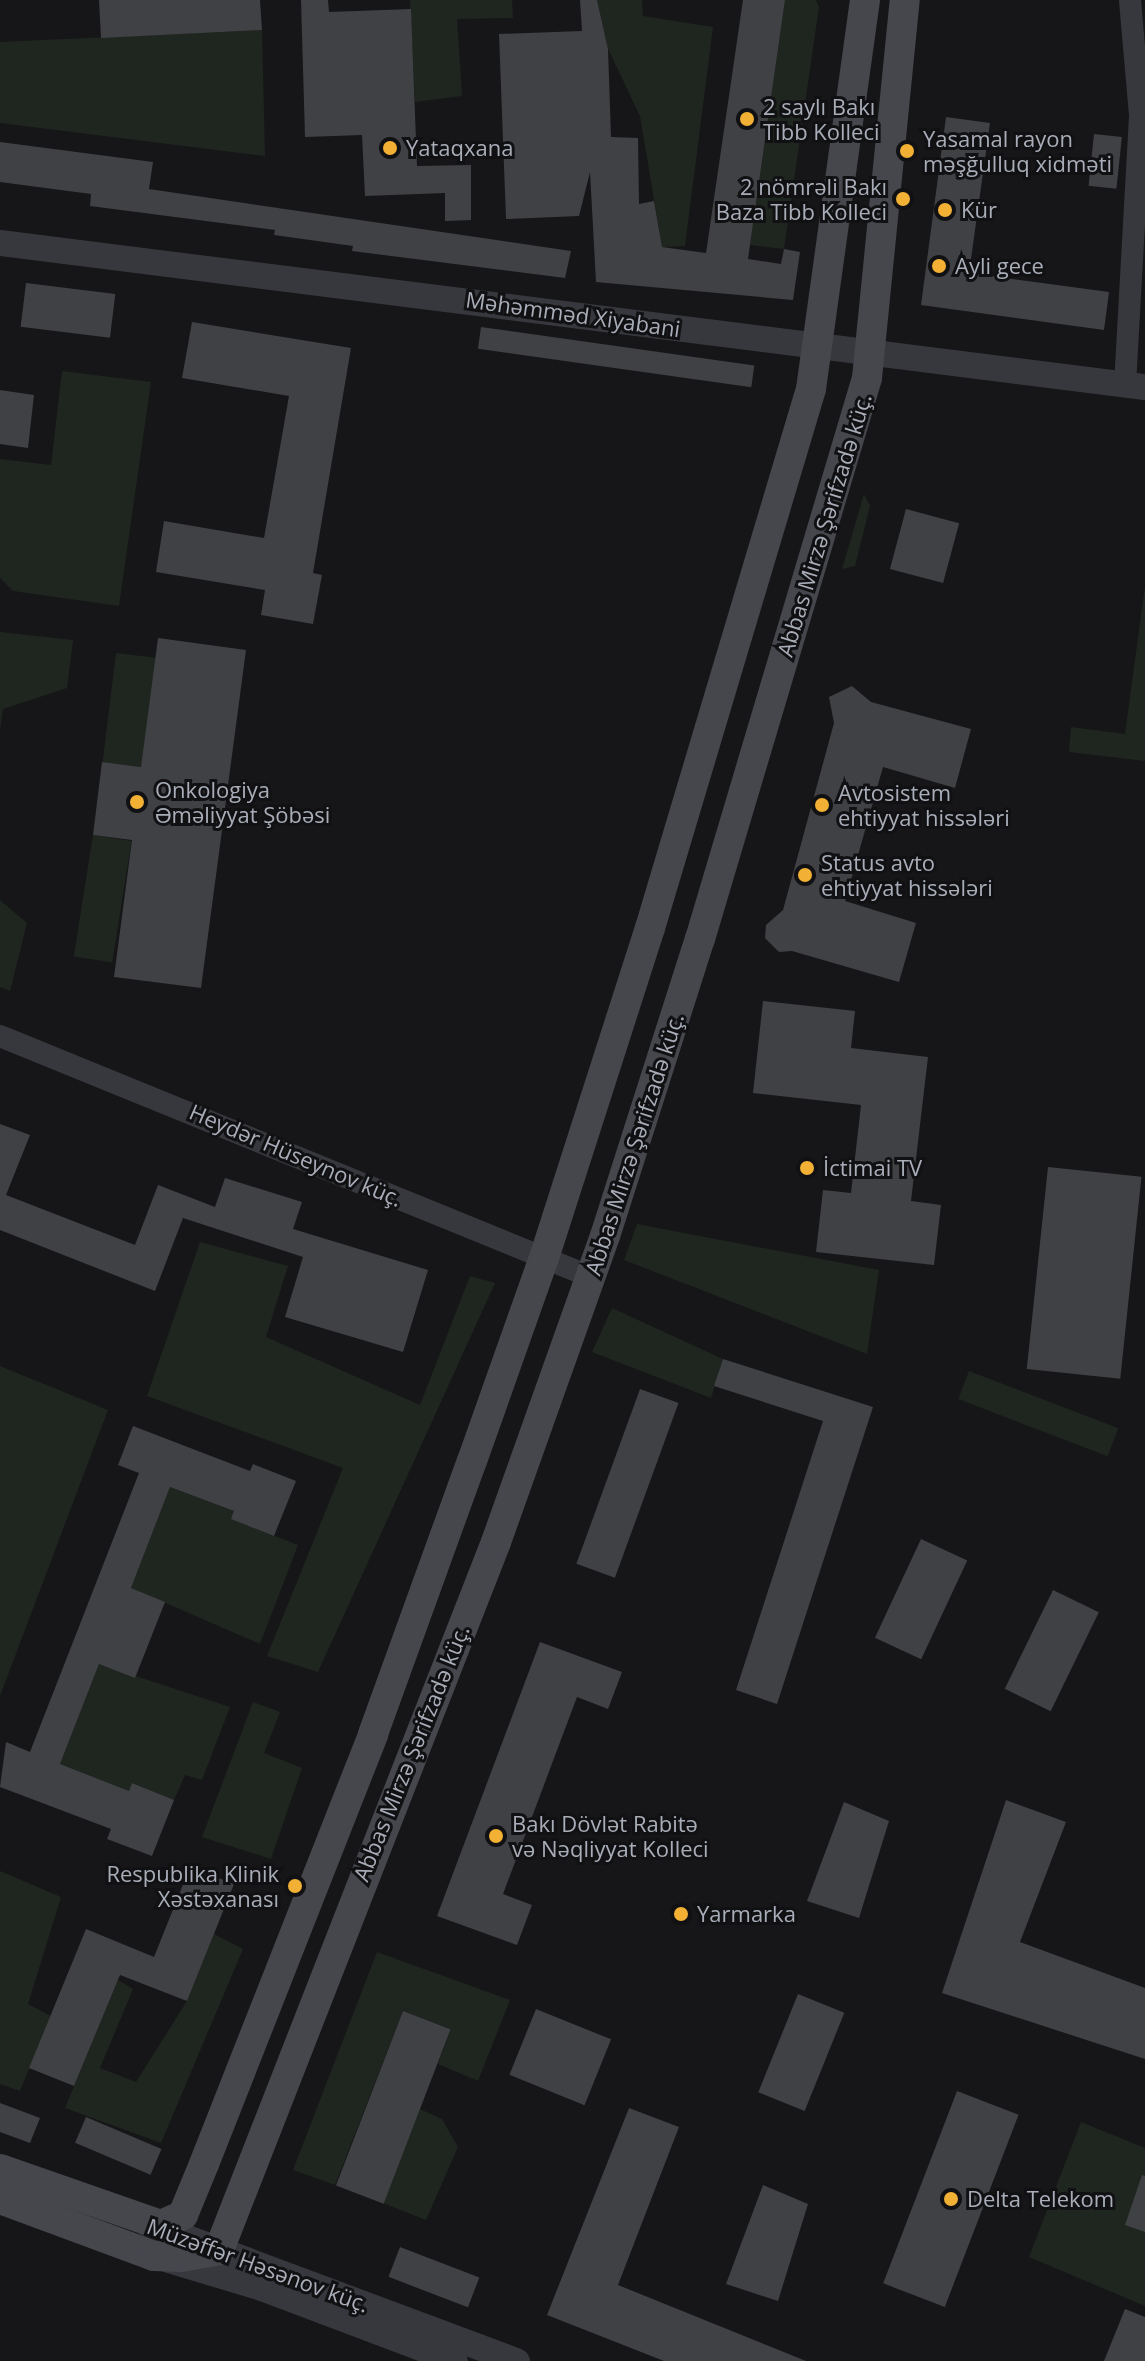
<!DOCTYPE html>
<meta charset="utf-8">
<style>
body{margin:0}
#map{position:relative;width:1145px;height:2361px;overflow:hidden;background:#161618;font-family:"Open Sans",sans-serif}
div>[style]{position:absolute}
.green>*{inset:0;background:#1e261f;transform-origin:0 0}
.building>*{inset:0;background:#404145;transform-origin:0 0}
.minor>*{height:22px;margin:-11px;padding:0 11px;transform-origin:11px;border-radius:11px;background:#37383d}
.tertiary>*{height:26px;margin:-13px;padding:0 13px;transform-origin:13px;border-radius:13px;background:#37383d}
.secondary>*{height:30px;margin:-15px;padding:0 15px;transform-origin:15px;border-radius:15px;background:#45474d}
.dots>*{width:22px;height:22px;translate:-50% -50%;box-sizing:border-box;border:4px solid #111113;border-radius:50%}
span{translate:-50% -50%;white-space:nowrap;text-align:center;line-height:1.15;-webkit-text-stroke:6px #111113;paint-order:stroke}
.poi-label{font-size:22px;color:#a8adb8}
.left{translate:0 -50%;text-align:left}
.right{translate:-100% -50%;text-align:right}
.street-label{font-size:22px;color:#a8adb8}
</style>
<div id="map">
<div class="green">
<div style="clip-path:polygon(410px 0,512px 0,513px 18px,457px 19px,462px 96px,415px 102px)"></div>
<div style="clip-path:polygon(597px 0,642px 0,643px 16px,713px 27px,685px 246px,662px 247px,640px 116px,608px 49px)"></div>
<div style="clip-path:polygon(785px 0,816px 0,819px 7px,784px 249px,750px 245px)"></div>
<div style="clip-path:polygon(262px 30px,265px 156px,0 123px,0 42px)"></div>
<div style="clip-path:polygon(62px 371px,151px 382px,119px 606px,13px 591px,0 578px,0 459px,51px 465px)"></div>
<div style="clip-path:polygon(864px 494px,870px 506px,855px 566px,842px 569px)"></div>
<div style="clip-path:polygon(1145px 586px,1145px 761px,1069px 752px,1071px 727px,1125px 734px)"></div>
<div style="clip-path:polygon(0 632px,73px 640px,67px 688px,3px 709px,0 730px)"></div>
<div style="left:116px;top:653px;width:40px;height:110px;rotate:7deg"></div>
<div style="left:93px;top:835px;width:39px;height:123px;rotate:9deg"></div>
<div style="clip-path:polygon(0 900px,27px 923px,10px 991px,0 987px)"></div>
<div style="clip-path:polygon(637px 1224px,879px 1270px,867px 1354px,624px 1260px)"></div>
<div style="clip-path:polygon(200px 1242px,288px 1266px,266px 1337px,420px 1405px,470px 1276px,495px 1283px,318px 1672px,267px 1656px,343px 1468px,147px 1396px)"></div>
<div style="clip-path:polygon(612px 1308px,723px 1359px,711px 1398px,592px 1352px)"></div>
<div style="clip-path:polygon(0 1366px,108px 1410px,0 1696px)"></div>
<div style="left:969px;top:1371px;width:160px;height:30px;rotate:21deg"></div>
<div style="clip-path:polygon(170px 1487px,234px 1511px,232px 1519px,298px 1545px,260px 1644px,131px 1588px)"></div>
<div style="clip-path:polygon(99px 1664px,230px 1707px,202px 1780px,185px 1775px,174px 1800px,132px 1783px,129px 1791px,60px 1764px)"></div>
<div style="clip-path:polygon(253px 1702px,280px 1712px,264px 1753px,302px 1768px,271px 1859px,202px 1837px)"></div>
<div style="clip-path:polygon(0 1871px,61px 1897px,28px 2004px,51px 2016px,20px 2091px,0 2084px)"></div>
<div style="clip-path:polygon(214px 1934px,243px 1949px,161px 2143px,65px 2108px,118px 1980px,133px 1989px,100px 2068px,136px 2082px,187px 2001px)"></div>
<div style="clip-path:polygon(377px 1952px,510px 2000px,478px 2081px,438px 2064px,451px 2029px,403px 2011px,335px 2185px,293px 2170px)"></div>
<div style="clip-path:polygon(420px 2109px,442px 2119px,458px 2147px,426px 2220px,383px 2203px)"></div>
<div style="clip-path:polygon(1081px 2122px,1145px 2148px,1145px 2306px,1029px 2257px)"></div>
</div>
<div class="building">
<div style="clip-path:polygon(99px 0,260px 0,262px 30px,101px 38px)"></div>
<div style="clip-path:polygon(301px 0,328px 0,329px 12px,411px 9px,417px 166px,471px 165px,471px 220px,445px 221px,445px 193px,365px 196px,362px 135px,305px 137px)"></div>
<div style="clip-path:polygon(580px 0,597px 0,608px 49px,611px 137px,638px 138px,639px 204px,654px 201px,662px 247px,706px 253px,743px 0,785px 0,748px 259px,781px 264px,784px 249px,800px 252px,793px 300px,596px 282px,590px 172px,579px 216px,506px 219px,499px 34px,582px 31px)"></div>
<div style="clip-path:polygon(946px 117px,990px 123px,969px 273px,1109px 292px,1104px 330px,921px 305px)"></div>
<div style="left:1094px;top:134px;width:28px;height:52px;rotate:6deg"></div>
<div style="clip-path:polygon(0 142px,153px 162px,149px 189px,571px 251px,565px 278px,352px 251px,353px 246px,274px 235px,275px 230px,90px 206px,91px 194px,0 182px)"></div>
<div style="left:26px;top:283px;width:90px;height:44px;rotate:7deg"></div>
<div style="clip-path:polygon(192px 322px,351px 348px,313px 573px,322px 575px,313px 624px,261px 615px,265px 590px,156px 572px,164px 521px,264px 538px,289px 396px,182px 378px)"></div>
<div style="left:481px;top:327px;width:276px;height:22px;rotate:8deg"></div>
<div style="clip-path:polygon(0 390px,34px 395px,28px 448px,0 444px)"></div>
<div style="left:906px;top:509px;width:55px;height:62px;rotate:15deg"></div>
<div style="clip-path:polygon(158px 638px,246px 650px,201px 988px,114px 977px,132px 840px,93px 835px,102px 762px,141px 767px)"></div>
<div style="clip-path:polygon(852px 686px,871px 702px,971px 729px,955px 788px,883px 767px,845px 901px,916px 923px,899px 982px,792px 951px,779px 952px,765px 938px,766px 925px,783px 910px,834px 723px,829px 697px)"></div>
<div style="clip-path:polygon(763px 1001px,855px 1011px,851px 1048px,928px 1057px,911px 1201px,941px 1205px,934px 1265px,816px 1252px,823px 1190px,851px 1193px,861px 1105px,753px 1093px)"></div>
<div style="clip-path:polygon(0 1124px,30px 1135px,6px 1195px,135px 1245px,158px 1185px,215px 1207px,225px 1178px,302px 1202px,293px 1229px,428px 1270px,403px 1352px,285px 1317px,303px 1257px,183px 1218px,155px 1291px,0 1230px)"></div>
<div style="left:1048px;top:1167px;width:94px;height:203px;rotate:6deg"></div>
<div style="clip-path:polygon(723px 1359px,873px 1407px,777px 1704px,736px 1690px,823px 1421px,714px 1386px)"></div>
<div style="left:640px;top:1389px;width:41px;height:186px;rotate:20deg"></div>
<div style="clip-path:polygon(133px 1426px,250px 1471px,253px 1464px,296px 1481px,274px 1536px,231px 1519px,234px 1511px,170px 1487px,131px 1588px,165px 1602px,135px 1678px,99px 1664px,60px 1764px,129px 1791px,132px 1783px,174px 1800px,152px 1856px,107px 1839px,111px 1829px,0 1787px,6px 1742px,30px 1752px,139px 1473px,118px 1465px)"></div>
<div style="left:921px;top:1539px;width:51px;height:109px;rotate:25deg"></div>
<div style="left:1053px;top:1590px;width:51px;height:110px;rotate:26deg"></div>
<div style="clip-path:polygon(540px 1642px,622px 1672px,608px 1709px,577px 1697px,503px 1894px,532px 1905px,517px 1945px,437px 1916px)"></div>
<div style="clip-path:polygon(1006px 1800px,1066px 1822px,1020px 1942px,1145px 1988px,1145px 2059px,942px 1993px)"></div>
<div style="clip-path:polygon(844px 1802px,889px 1821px,859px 1918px,807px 1901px)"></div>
<div style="clip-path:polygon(190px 1867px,234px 1884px,187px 2001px,120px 1975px,74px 2086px,29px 2068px,86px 1929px,154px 1957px)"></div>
<div style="left:798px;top:1994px;width:50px;height:106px;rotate:22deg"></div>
<div style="left:536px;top:2009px;width:81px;height:71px;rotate:22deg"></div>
<div style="left:403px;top:2011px;width:51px;height:187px;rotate:21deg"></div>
<div style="left:957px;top:2091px;width:66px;height:206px;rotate:21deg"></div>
<div style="clip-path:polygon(0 2103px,40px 2118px,30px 2143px,0 2132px)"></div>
<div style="clip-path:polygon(629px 2108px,679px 2127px,618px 2285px,806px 2361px,664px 2361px,547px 2315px)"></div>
<div style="left:86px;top:2117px;width:82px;height:28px;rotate:23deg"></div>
<div style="clip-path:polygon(1142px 2175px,1145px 2176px,1145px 2232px,1125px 2225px)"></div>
<div style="clip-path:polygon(763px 2185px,808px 2204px,778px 2301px,726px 2284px)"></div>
<div style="left:400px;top:2247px;width:85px;height:32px;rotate:21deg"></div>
<div style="clip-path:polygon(1125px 2309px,1145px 2317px,1145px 2361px,1104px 2361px)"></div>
</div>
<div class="minor">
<div style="left:1125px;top:385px;width:270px;rotate:-86.8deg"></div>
<div style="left:1140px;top:115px;width:115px;rotate:-95deg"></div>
<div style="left:0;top:1036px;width:638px;rotate:22.18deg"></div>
</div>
<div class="tertiary">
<div style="left:0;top:243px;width:1154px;rotate:7.17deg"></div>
<div style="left:147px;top:2223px;width:395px;rotate:20.5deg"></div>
<div style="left:169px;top:2260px;width:97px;rotate:16.8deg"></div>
<div style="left:262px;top:2288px;width:206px;rotate:20.7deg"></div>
</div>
<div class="secondary">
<div style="left:0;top:2169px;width:170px;rotate:19.2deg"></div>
<div style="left:161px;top:2225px;width:24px;rotate:-24deg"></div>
<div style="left:183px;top:2215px;width:55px;rotate:-67.6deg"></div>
<div style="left:204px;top:2164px;width:462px;rotate:-68.5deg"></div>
<div style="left:373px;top:1734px;width:290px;rotate:-70.1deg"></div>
<div style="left:472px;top:1461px;width:215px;rotate:-70.5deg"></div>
<div style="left:544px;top:1258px;width:347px;rotate:-72.2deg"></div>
<div style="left:650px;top:928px;width:563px;rotate:-73.37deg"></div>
<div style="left:811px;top:389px;width:393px;rotate:-82.1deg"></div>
<div style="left:0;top:2199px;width:164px;rotate:20.3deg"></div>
<div style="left:154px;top:2256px;width:27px;rotate:2deg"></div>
<div style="left:181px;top:2257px;width:39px;rotate:-10deg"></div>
<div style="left:219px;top:2250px;width:760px;rotate:-68.63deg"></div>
<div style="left:496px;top:1542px;width:325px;rotate:-70.4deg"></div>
<div style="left:605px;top:1236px;width:312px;rotate:-72.3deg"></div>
<div style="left:700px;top:939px;width:585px;rotate:-73.42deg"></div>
<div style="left:867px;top:378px;width:380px;rotate:-84.3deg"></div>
</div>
<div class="dots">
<div style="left:747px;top:119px;background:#f2b134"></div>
<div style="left:390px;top:148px;background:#f2b134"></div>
<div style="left:907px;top:151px;background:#f2b134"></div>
<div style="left:903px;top:199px;background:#f2b134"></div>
<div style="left:945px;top:210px;background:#f2b134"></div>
<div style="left:939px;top:266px;background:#f2b134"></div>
<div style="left:137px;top:802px;background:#f2b134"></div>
<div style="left:822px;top:805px;background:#f2b134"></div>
<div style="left:805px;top:875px;background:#f2b134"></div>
<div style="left:807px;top:1168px;background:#f2b134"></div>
<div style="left:496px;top:1836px;background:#f2b134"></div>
<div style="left:295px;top:1886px;background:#f2b134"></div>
<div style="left:681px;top:1914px;background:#f2b134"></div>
<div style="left:951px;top:2199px;background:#f2b134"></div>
</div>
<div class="poi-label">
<span class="left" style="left:763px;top:119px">2 saylı Bakı<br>Tibb Kolleci</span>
<span class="left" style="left:923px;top:151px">Yasamal rayon<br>məşğulluq xidməti</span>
<span class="left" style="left:406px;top:148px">Yataqxana</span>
<span class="right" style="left:887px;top:199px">2 nömrəli Bakı<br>Baza Tibb Kolleci</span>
<span class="left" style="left:961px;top:210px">Kür</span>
<span class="left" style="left:955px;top:266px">Ayli gece</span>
<span class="left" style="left:155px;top:802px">Onkologiya<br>Əməliyyat Şöbəsi</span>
<span class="left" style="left:838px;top:805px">Avtosistem<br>ehtiyyat hissələri</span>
<span class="left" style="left:821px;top:875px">Status avto<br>ehtiyyat hissələri</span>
<span class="left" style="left:823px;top:1168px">İctimai TV</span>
<span class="left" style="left:512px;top:1836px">Bakı Dövlət Rabitə<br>və Nəqliyyat Kolleci</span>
<span class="right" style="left:279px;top:1886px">Respublika Klinik<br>Xəstəxanası</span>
<span class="left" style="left:697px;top:1914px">Yarmarka</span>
<span class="left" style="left:967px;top:2199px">Delta Telekom</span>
</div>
<div class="street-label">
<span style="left:573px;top:314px;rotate:8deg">Məhəmməd Xiyabani</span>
<span style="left:824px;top:525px;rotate:-73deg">Abbas Mirzə Şərifzadə küç.</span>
<span style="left:634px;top:1144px;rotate:-72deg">Abbas Mirzə Şərifzadə küç.</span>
<span style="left:296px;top:1155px;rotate:23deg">Heydər Hüseynov küç.</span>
<span style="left:411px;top:1753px;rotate:-68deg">Abbas Mirzə Şərifzadə küç.</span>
<span style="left:258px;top:2265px;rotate:20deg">Müzəffər Həsənov küç.</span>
</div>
</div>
